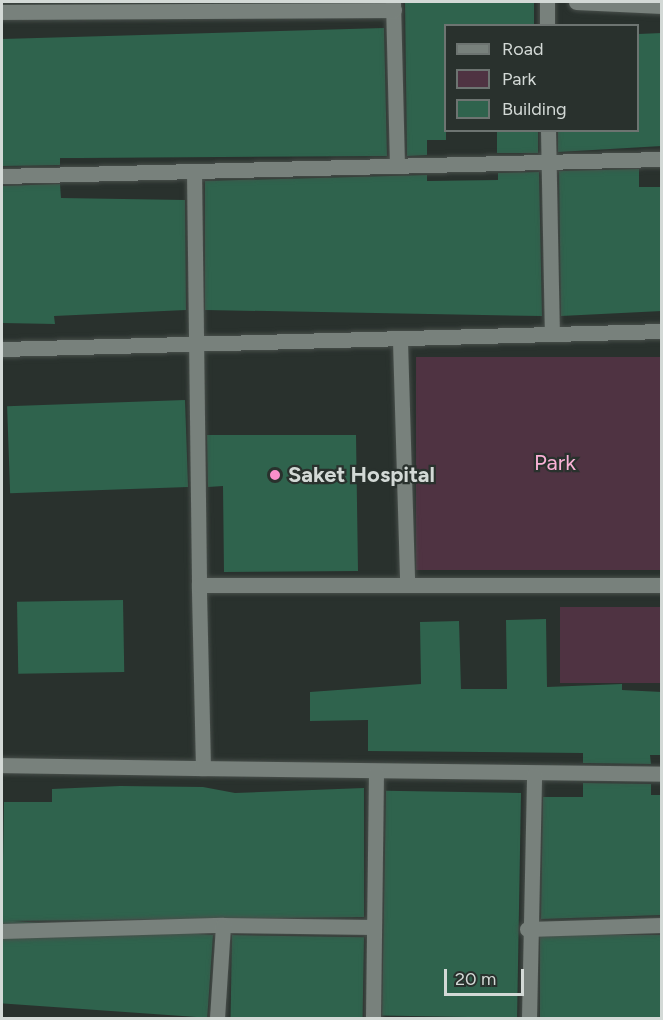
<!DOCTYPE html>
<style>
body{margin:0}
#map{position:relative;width:663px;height:1020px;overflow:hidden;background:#29312d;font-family:Figtree,sans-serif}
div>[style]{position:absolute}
.green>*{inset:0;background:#4f3342;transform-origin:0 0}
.building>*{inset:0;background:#2f634d;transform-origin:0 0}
.roads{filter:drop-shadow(0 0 2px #484f4b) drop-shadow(0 0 2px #484f4b)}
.street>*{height:15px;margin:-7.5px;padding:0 7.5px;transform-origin:7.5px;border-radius:7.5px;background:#78817c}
.dots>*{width:16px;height:16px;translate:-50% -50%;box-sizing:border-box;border:3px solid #29312d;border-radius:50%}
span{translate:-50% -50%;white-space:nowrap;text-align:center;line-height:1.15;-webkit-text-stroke:4.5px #29312d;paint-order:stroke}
.park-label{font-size:22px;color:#fab1d7}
.poi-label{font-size:22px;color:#d3d9d6;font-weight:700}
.left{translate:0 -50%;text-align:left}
.frame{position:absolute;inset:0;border:3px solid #d3d9d6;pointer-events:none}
.legend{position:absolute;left:444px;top:24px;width:195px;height:108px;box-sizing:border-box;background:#29312d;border:2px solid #6d7471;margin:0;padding:8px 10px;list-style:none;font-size:18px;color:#d3d9d6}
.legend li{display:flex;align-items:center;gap:12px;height:30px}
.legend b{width:30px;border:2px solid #6d7471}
.scale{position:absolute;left:444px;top:969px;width:80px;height:27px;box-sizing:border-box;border:3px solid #d3d9d6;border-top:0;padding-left:8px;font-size:18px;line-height:21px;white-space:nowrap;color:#d3d9d6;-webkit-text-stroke:4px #29312d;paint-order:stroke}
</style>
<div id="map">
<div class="green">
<div style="left:661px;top:357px;width:213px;height:245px;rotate:90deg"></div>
<div style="left:560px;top:607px;width:101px;height:76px"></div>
</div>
<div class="building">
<div style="clip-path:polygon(405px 2px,534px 2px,534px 26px,446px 26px,446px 140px,427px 140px,427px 155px,407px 156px)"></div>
<div style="clip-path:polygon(384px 28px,387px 156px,80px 158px,60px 158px,60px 165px,2px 166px,2px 39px)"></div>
<div style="clip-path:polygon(662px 33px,662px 146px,558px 152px,558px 130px,638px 130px,638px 34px)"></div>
<div style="left:497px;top:130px;width:41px;height:23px"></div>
<div style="clip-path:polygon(639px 169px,639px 187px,662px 187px,662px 311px,561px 316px,559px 171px)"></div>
<div style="clip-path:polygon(539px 172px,542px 316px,205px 310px,205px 181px,427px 175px,427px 181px,498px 180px,498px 173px)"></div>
<div style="clip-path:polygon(60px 184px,61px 198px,185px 200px,186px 310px,54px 316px,55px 324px,2px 323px,2px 186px)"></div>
<div style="left:185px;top:400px;width:87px;height:178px;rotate:88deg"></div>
<div style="clip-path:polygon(207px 435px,356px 435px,358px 571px,224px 572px,223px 486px,208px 487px)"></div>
<div style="left:123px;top:600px;width:72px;height:106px;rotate:89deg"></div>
<div style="clip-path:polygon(546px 619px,547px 687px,622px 684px,622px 690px,662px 692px,662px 755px,650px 755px,651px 764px,583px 763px,583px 753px,368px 751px,368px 720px,310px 721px,310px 692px,421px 684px,420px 622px,459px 621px,461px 689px,507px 689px,506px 620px)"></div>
<div style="clip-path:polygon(583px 783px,651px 784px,651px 795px,662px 795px,662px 915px,541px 919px,543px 797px,583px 797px)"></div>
<div style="clip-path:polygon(120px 786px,203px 787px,235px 793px,364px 788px,364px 917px,2px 921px,4px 802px,52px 802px,52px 789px)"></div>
<div style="left:521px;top:793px;width:225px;height:135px;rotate:91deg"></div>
<div style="left:213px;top:935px;width:83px;height:211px;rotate:94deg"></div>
<div style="left:232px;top:935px;width:132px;height:83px;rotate:1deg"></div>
<div style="left:662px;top:935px;width:83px;height:122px;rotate:90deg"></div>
</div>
<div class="roads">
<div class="street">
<div style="left:393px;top:2px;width:162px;rotate:88.6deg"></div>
<div style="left:547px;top:2px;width:24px;rotate:90deg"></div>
<div style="left:576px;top:2px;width:86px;rotate:2.7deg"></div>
<div style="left:2px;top:12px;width:392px;rotate:-0.3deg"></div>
<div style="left:548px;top:130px;width:201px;rotate:88.9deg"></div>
<div style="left:194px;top:171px;width:414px;rotate:89.3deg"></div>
<div style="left:2px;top:176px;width:660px;rotate:-1.48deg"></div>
<div style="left:400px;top:341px;width:243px;rotate:88.3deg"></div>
<div style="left:2px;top:349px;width:660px;rotate:-1.56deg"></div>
<div style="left:2px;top:765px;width:201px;rotate:0.9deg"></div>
<div style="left:203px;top:768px;width:183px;rotate:-91.3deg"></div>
<div style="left:199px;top:585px;width:463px"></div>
<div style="left:203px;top:768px;width:459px;rotate:0.7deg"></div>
<div style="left:527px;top:929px;width:135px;rotate:-1.7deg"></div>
<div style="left:2px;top:931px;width:221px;rotate:-1.6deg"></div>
<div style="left:223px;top:925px;width:150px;rotate:0.8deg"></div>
<div style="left:217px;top:1018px;width:93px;rotate:-86.3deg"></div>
<div style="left:373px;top:1018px;width:245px;rotate:-89.3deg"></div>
<div style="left:529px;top:1018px;width:243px;rotate:-88.8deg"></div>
</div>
</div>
<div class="dots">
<div style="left:275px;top:475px;background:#f98fca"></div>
</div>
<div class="park-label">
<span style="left:555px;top:463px">Park</span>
</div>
<div class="poi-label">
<span class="left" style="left:288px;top:475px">Saket Hospital</span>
</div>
<div class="frame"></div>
<ul class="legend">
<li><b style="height:8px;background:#78817c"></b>Road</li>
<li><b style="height:16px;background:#4f3342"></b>Park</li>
<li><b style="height:16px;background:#2f634d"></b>Building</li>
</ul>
<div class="scale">20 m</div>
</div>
